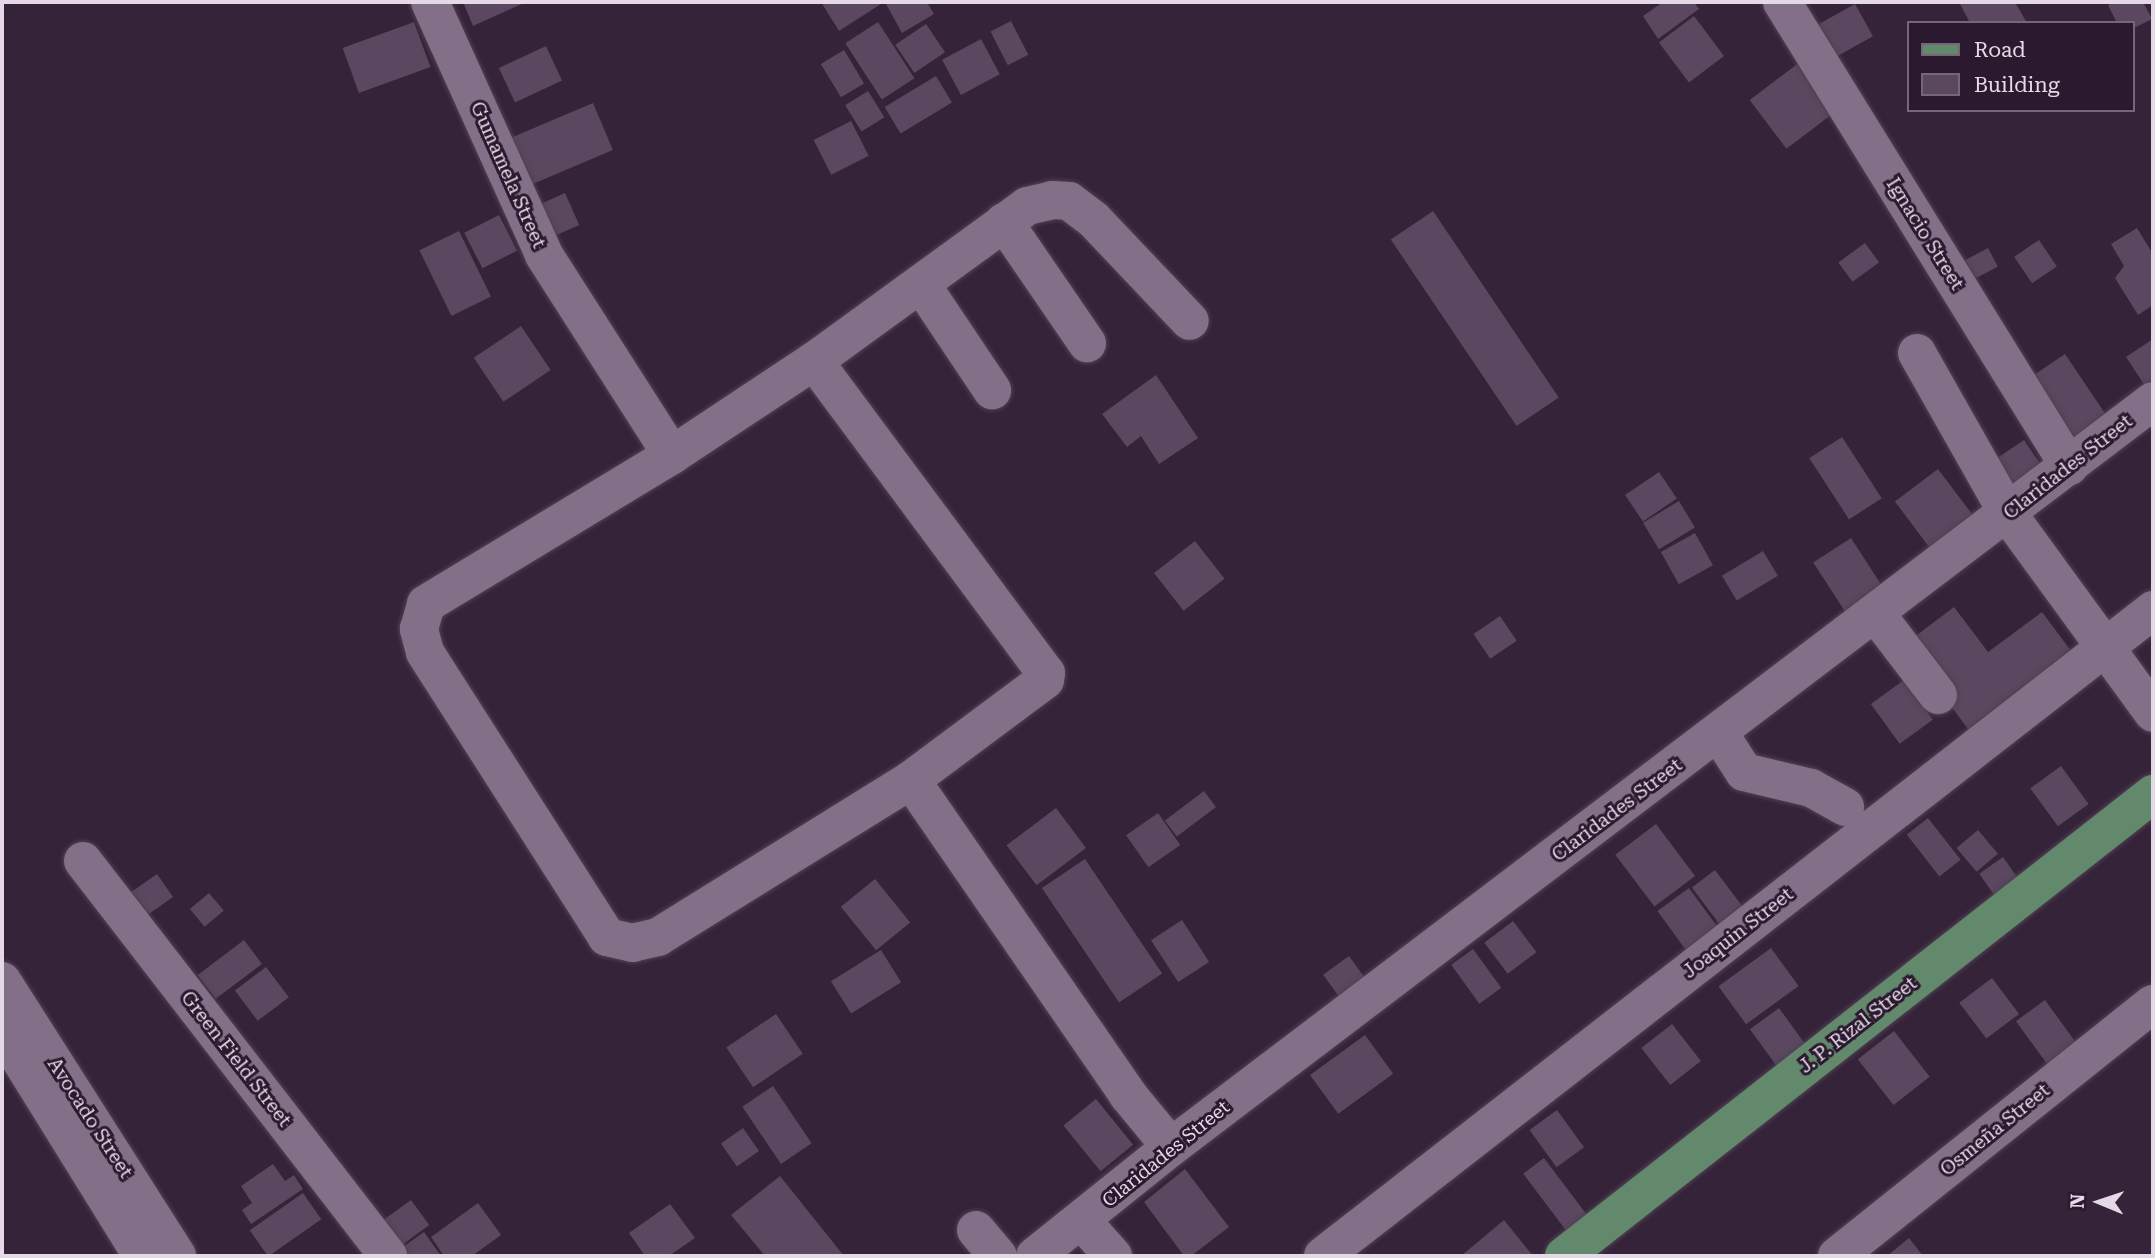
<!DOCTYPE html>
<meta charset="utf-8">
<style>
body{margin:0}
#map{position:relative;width:2155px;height:1258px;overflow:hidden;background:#352339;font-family:"Roboto Serif",serif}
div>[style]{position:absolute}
.building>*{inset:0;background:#5b475f;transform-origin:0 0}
.roads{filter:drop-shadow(0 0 2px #504154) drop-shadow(0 0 2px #504154)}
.minor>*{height:38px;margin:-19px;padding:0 19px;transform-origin:19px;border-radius:19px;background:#846f89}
.major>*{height:38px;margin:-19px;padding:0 19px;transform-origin:19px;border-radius:19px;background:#62896b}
span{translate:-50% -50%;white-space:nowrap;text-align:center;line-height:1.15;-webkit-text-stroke:6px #2b192f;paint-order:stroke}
.street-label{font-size:19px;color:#e5d9e7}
.frame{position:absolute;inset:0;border:4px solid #e5d9e7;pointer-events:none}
.legend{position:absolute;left:1907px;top:21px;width:228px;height:91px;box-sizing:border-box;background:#2b192f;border:2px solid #756679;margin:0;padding:9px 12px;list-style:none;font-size:21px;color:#e5d9e7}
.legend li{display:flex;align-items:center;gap:14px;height:35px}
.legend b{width:35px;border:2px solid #756679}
.north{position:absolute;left:2064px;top:1167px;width:70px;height:70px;-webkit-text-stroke:5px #2b192f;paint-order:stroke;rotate:272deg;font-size:19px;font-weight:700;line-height:28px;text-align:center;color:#e5d9e7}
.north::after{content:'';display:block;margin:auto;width:24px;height:32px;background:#e5d9e7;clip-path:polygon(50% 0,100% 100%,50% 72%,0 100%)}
</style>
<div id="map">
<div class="building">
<div style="clip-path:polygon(463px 2px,526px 2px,473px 26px)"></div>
<div style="clip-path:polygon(821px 2px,884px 2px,839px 31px)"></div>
<div style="clip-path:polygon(890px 2px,927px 2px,934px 14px,902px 33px,886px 4px)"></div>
<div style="clip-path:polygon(1663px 2px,1694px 2px,1699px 9px,1658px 39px,1643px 16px)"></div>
<div style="clip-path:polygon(1959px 2px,2015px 2px,2027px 23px,1970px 23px)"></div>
<div style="clip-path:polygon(2114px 2px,2143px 2px,2152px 19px,2132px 29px,2132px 23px,2117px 23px,2108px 5px)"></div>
<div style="left:1855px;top:4px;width:37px;height:42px;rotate:61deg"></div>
<div style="left:1694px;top:16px;width:50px;height:44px;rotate:53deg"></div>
<div style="left:1011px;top:21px;width:38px;height:23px;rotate:63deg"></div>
<div style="left:414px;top:22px;width:48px;height:76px;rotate:70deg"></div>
<div style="left:878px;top:22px;width:67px;height:39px;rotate:57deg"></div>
<div style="left:926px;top:24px;width:34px;height:37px;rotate:56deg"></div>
<div style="left:981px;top:39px;width:40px;height:44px;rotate:62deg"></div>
<div style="left:546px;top:46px;width:38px;height:52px;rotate:65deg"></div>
<div style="left:844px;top:50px;width:39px;height:27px;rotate:59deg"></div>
<div style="left:1804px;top:59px;width:61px;height:68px;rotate:53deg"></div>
<div style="left:936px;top:76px;width:31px;height:60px;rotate:59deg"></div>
<div style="left:868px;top:91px;width:31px;height:27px;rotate:58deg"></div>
<div style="left:593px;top:103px;width:51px;height:89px;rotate:67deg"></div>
<div style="left:851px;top:121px;width:39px;height:42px;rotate:63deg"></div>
<div style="left:565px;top:193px;width:35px;height:41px;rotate:66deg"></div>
<div style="left:1433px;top:211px;width:225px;height:51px;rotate:56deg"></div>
<div style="left:499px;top:215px;width:40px;height:39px;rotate:63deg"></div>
<div style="clip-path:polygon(2137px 228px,2153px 254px,2153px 305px,2138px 315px,2115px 278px,2124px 266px,2111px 244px)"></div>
<div style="left:459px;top:231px;width:73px;height:44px;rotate:64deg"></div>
<div style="left:2039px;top:240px;width:32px;height:30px;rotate:56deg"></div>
<div style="left:1865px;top:243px;width:24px;height:33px;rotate:54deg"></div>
<div style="left:1988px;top:248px;width:21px;height:35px;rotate:62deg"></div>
<div style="left:521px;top:326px;width:53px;height:57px;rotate:56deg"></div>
<div style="clip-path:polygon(2153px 339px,2153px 390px,2149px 392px,2126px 357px)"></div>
<div style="left:2065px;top:354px;width:84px;height:47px;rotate:56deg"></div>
<div style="clip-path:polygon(1156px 375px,1198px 438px,1159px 464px,1141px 436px,1127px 447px,1102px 414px)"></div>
<div style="left:1842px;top:437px;width:73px;height:39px;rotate:57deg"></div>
<div style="left:2024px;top:440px;width:32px;height:38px;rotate:56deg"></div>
<div style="left:1938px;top:469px;width:65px;height:54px;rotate:53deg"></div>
<div style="left:1659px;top:472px;width:32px;height:41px;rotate:56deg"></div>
<div style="left:1679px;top:501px;width:31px;height:42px;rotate:59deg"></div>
<div style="left:1695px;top:533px;width:37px;height:39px;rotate:61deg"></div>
<div style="left:1851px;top:538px;width:72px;height:45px;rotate:57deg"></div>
<div style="left:1195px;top:541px;width:48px;height:52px;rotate:52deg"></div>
<div style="left:1763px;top:551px;width:29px;height:48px;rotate:59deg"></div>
<div style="clip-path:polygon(1954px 607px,1988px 652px,2042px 612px,2077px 659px,1974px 737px,1905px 644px)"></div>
<div style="left:1500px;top:616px;width:30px;height:32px;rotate:56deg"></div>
<div style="left:1904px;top:680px;width:49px;height:41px;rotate:54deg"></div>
<div style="left:2061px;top:766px;width:47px;height:38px;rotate:54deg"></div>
<div style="left:1204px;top:791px;width:20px;height:49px;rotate:53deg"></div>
<div style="left:1056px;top:808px;width:50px;height:62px;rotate:53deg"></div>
<div style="left:1158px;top:813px;width:39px;height:39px;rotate:55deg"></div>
<div style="left:1928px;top:818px;width:53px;height:27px;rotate:52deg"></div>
<div style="left:1656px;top:824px;width:65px;height:51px;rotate:53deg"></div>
<div style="left:1978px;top:830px;width:31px;height:28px;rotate:50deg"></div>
<div style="left:2003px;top:857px;width:37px;height:29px;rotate:55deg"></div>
<div style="left:1085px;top:859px;width:138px;height:52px;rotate:56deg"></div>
<div style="left:1715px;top:870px;width:61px;height:29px;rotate:53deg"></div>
<div style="left:157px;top:874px;width:28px;height:37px;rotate:55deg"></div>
<div style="left:875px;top:879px;width:56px;height:44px;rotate:51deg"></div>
<div style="left:1689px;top:888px;width:57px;height:39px;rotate:54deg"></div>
<div style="left:209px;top:893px;width:23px;height:25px;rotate:50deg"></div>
<div style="left:1182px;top:920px;width:50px;height:37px;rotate:57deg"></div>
<div style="left:1513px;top:921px;width:39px;height:36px;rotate:53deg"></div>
<div style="left:244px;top:940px;width:30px;height:58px;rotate:53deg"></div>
<div style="left:1771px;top:948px;width:47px;height:65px;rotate:54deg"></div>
<div style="left:1473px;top:949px;width:48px;height:27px;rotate:54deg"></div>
<div style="left:881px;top:950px;width:38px;height:59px;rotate:58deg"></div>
<div style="left:1349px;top:956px;width:41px;height:32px;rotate:54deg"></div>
<div style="left:266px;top:967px;width:38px;height:39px;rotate:53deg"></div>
<div style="left:1992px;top:978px;width:45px;height:41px;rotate:53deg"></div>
<div style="left:2045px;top:1000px;width:66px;height:36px;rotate:54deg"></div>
<div style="left:1779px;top:1008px;width:53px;height:36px;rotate:54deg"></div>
<div style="left:776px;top:1014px;width:48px;height:60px;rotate:56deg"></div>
<div style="left:1672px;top:1024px;width:47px;height:39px;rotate:52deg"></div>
<div style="left:1894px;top:1031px;width:58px;height:46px;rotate:52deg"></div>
<div style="left:1365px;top:1035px;width:48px;height:68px;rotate:54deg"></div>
<div style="left:773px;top:1086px;width:69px;height:37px;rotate:56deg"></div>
<div style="left:1096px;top:1099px;width:59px;height:42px;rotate:51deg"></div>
<div style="left:1557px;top:1110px;width:46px;height:34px;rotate:54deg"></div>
<div style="left:743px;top:1128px;width:28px;height:27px;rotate:55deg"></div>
<div style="left:1544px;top:1158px;width:79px;height:26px;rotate:53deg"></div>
<div style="clip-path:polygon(273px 1164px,285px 1181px,294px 1175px,303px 1189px,251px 1224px,242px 1210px,252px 1203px,241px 1186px)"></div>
<div style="clip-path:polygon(1185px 1169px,1229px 1227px,1191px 1256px,1184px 1256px,1144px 1202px)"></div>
<div style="clip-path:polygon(780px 1176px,844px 1256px,765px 1256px,731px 1215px)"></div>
<div style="left:303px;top:1193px;width:32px;height:65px;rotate:55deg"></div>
<div style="left:411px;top:1200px;width:31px;height:35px;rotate:54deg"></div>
<div style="clip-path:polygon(478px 1203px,501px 1235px,472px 1256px,444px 1256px,431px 1237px)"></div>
<div style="clip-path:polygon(670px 1204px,695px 1238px,669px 1256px,645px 1256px,629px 1233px)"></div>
<div style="clip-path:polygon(1504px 1220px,1533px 1256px,1461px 1256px)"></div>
<div style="clip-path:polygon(424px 1232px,441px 1256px,399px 1256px,396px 1252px)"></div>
<div style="clip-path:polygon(1909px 1238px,1923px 1256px,1887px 1256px)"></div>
</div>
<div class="roads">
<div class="minor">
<div style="left:430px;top:2px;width:277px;rotate:65.7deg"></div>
<div style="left:544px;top:255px;width:237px;rotate:57.4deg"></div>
<div style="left:1782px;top:2px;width:546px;rotate:58.26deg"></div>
<div style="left:1004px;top:222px;width:147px;rotate:55.6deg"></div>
<div style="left:921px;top:284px;width:128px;rotate:56.2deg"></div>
<div style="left:1917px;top:353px;width:185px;rotate:60.5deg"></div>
<div style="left:2008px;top:514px;width:246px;rotate:53.9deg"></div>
<div style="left:814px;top:361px;width:389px;rotate:53.4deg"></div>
<div style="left:1046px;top:673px;width:7px;rotate:98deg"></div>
<div style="left:1045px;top:680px;width:167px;rotate:143.3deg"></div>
<div style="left:911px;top:780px;width:298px;rotate:148.2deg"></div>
<div style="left:658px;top:937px;width:26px;rotate:167deg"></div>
<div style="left:633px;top:943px;width:27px;rotate:-167deg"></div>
<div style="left:607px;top:937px;width:338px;rotate:-122.6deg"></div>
<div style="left:425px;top:652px;width:24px;rotate:-105deg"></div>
<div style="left:419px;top:629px;width:26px;rotate:-74deg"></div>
<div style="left:426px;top:604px;width:288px;rotate:-31.2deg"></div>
<div style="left:672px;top:455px;width:170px;rotate:-33.5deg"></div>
<div style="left:814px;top:361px;width:263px;rotate:-36deg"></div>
<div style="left:1027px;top:206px;width:26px;rotate:-13deg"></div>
<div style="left:1052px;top:200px;width:17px;rotate:3deg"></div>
<div style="left:1069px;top:201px;width:31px;rotate:37deg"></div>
<div style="left:1094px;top:220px;width:139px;rotate:46.5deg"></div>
<div style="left:1876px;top:614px;width:102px;rotate:52.6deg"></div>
<div style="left:1719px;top:733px;width:46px;rotate:57.3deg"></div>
<div style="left:1744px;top:772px;width:69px;rotate:13.4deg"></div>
<div style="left:1811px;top:788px;width:39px;rotate:29deg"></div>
<div style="left:911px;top:780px;width:383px;rotate:55.4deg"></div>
<div style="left:1128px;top:1095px;width:67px;rotate:50.4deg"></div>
<div style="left:83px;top:861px;width:499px;rotate:52.3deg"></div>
<div style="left:2px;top:981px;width:326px;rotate:57.5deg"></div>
<div style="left:2px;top:1030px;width:266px;rotate:58.2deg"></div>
<div style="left:1082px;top:1221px;width:47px;rotate:48.5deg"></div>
<div style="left:976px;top:1230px;width:34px;rotate:50deg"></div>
<div style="left:1035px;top:1256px;width:174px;rotate:-38.7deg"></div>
<div style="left:1171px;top:1147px;width:1233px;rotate:-37.22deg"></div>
<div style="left:1323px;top:1256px;width:1052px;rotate:-37.89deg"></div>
<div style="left:1837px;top:1256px;width:404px;rotate:-38.6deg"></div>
</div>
<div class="major">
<div style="left:1564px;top:1256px;width:749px;rotate:-38.11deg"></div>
</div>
</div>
<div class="street-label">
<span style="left:508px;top:175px;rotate:66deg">Gumamela Street</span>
<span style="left:1925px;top:234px;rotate:58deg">Ignacio Street</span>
<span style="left:2068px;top:467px;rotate:-38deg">Claridades Street</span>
<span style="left:1617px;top:810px;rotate:-37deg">Claridades Street</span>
<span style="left:1738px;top:933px;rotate:-38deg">Joaquin Street</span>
<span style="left:1858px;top:1025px;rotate:-38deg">J. P. Rizal Street</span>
<span style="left:236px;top:1059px;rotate:52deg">Green Field Street</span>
<span style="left:90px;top:1118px;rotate:57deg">Avocado Street</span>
<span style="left:1995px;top:1130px;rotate:-39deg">Osmeña Street</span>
<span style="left:1166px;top:1154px;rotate:-39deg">Claridades Street</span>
</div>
<div class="frame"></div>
<ul class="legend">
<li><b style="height:9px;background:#62896b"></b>Road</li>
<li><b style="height:19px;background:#5b475f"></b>Building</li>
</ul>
<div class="north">N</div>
</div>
